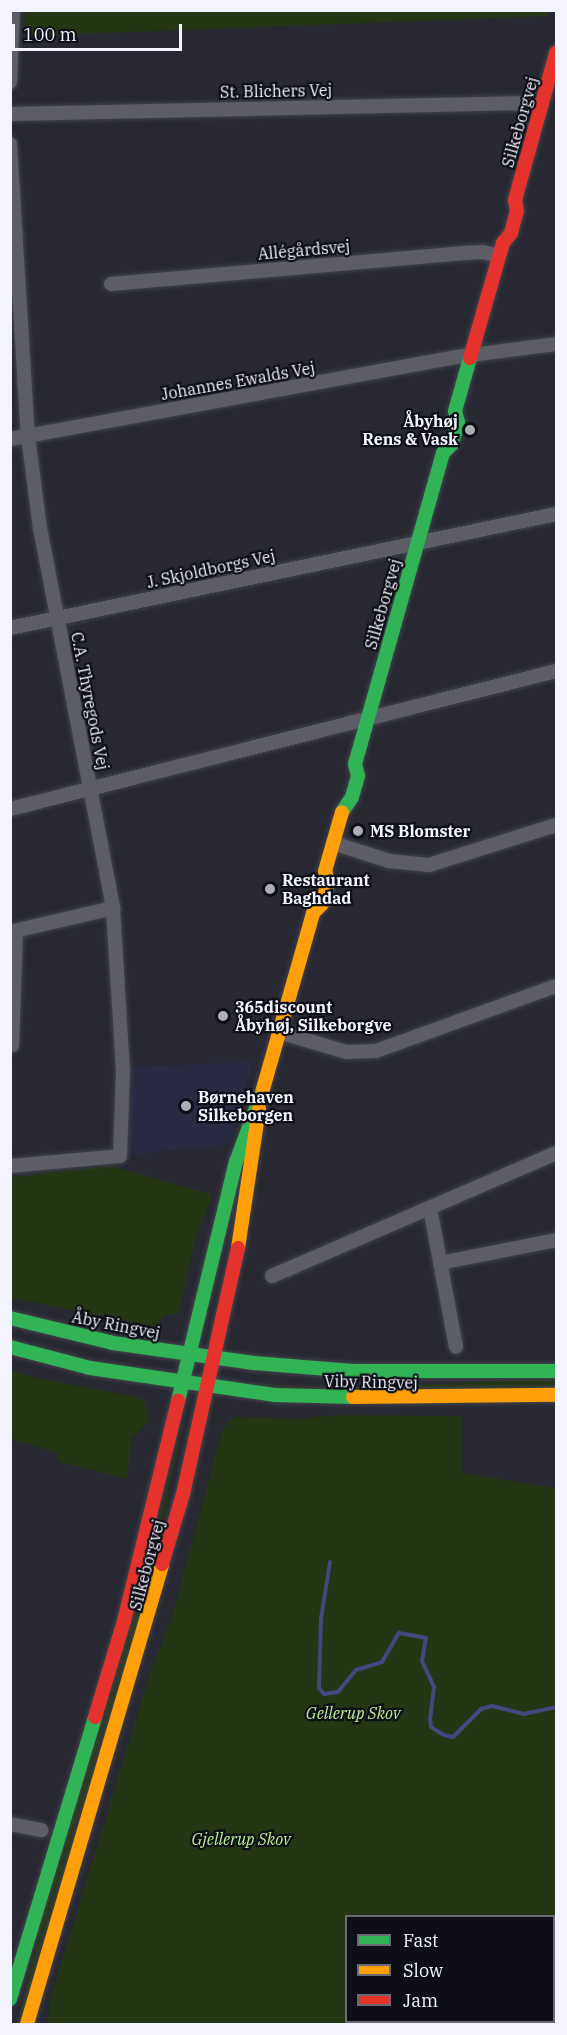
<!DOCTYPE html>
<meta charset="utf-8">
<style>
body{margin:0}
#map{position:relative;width:567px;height:2035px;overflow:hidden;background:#272832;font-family:"IBM Plex Serif",serif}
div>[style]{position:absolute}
.built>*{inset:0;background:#292b42}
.green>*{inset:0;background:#243614}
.stream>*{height:4px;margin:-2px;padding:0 2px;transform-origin:2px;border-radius:2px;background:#444880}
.roads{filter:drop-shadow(0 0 2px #42434b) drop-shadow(0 0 2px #42434b)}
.street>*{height:14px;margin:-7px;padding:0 7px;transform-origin:7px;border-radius:7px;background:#5c5d65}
.fast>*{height:14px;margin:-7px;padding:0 7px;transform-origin:7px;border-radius:7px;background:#30b455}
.slow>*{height:14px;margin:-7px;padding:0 7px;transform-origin:7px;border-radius:7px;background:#ff9f0a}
.jam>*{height:14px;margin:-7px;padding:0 7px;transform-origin:7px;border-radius:7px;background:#e5322d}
.dots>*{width:16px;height:16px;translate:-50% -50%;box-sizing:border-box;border:3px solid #0d0e16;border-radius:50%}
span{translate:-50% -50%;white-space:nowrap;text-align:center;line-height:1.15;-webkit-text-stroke:4.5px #0d0e16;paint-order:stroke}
.street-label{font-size:16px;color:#f3f4ff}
.poi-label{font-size:16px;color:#f3f4ff;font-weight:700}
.right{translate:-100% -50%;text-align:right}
.left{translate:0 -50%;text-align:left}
.park-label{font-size:16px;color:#beef94;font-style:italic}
.frame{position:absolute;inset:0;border:12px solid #f3f4ff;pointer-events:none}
.legend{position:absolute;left:345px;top:1915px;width:210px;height:108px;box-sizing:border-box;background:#0d0e16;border:2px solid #696a73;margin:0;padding:8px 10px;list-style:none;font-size:18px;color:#f3f4ff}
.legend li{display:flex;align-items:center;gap:12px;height:30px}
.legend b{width:30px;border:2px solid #696a73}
.scale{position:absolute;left:12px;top:24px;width:170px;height:27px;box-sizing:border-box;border:3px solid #f3f4ff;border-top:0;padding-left:8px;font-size:18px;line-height:21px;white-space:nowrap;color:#f3f4ff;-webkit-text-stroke:4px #0d0e16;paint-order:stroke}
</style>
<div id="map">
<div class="built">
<div style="clip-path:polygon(252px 1062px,230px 1144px,127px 1155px,134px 1067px)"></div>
</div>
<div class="green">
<div style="clip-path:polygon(25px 11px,25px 10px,549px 11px,547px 16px,24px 36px)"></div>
<div style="clip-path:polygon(112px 1166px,212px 1195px,195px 1241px,179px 1313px,163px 1316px,157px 1327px,11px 1298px,11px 1177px)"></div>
<div style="clip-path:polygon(10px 1369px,32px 1377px,138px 1397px,145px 1402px,150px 1421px,132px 1438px,127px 1479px,57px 1461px,58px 1453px,11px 1439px)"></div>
<div style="clip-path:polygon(556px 1378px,556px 1387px,421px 1392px,305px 1390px,240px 1382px,341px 1389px)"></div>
<div style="clip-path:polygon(185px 1414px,152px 1579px,19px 2024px,17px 2024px,42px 1920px,147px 1565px)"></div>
<div style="clip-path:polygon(evenodd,335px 1415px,461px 1416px,461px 1473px,556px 1488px,556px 2024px,48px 2024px,50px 2000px,150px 1674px,172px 1617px,223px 1428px,234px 1417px,299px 1419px,335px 1415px,554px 1916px,554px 2022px,346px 2022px,346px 1916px,554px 1916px)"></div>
</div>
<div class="stream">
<div style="left:330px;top:1562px;width:58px;rotate:99deg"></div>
<div style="left:321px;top:1619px;width:69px;rotate:91.7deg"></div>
<div style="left:319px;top:1688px;width:8px;rotate:50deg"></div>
<div style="left:324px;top:1694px;width:14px;rotate:-8deg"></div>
<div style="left:338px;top:1692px;width:28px;rotate:-51deg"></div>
<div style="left:356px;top:1670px;width:27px;rotate:-17deg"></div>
<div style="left:382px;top:1662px;width:34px;rotate:-60deg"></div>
<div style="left:399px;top:1633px;width:27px;rotate:10deg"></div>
<div style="left:426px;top:1638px;width:23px;rotate:100deg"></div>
<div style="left:422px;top:1661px;width:29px;rotate:65deg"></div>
<div style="left:434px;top:1687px;width:31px;rotate:97deg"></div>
<div style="left:430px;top:1718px;width:9px;rotate:84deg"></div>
<div style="left:431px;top:1727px;width:15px;rotate:32deg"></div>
<div style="left:444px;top:1735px;width:9px;rotate:13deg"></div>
<div style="left:453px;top:1737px;width:40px;rotate:-45deg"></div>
<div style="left:481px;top:1709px;width:11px;rotate:-15deg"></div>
<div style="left:492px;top:1706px;width:33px;rotate:14deg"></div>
<div style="left:524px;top:1714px;width:33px;rotate:-12deg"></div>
</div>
<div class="roads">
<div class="street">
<div style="left:10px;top:82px;width:72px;rotate:-87.6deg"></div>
<div style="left:10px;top:114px;width:519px;rotate:-1.21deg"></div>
<div style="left:529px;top:103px;width:13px;rotate:13deg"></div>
<div style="left:10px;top:144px;width:293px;rotate:86.5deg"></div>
<div style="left:28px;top:436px;width:93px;rotate:82.6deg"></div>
<div style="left:40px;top:528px;width:387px;rotate:79.1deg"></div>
<div style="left:113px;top:908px;width:163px;rotate:86.5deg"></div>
<div style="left:123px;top:1071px;width:85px;rotate:92deg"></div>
<div style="left:120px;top:1156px;width:110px;rotate:174.8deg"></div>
<div style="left:111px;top:284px;width:352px;rotate:-5deg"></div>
<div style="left:462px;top:253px;width:21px;rotate:-3deg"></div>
<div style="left:483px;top:252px;width:16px;rotate:14deg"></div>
<div style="left:10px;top:439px;width:453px;rotate:-10.4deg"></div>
<div style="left:456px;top:357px;width:101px;rotate:-7.4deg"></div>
<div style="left:10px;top:628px;width:558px;rotate:-11.79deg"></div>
<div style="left:10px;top:809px;width:563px;rotate:-14.18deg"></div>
<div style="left:333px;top:843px;width:59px;rotate:17.8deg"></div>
<div style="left:389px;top:861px;width:40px;rotate:5.7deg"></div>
<div style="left:429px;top:865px;width:133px;rotate:-17.5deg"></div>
<div style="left:10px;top:932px;width:106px;rotate:-13.1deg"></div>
<div style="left:279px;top:1032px;width:70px;rotate:16.6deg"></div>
<div style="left:346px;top:1052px;width:30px;rotate:-2deg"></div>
<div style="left:376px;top:1051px;width:191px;rotate:-19.9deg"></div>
<div style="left:12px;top:1045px;width:114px;rotate:-88deg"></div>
<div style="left:430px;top:1208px;width:141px;rotate:79.4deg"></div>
<div style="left:440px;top:1263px;width:118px;rotate:-11.2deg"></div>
<div style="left:272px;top:1276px;width:309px;rotate:-23.4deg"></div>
<div style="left:10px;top:1824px;width:32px;rotate:11deg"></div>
</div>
<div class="fast">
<div style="left:342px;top:812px;width:18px;rotate:-56deg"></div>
<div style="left:352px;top:797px;width:22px;rotate:-74deg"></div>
<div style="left:358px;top:776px;width:12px;rotate:-104deg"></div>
<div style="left:355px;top:764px;width:323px;rotate:-74.2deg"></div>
<div style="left:443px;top:453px;width:13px;rotate:-45deg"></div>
<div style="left:452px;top:444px;width:23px;rotate:-75deg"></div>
<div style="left:458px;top:422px;width:11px;rotate:-105deg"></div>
<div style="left:455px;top:411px;width:55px;rotate:-74.2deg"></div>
<div style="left:10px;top:1318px;width:106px;rotate:13.6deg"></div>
<div style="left:113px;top:1343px;width:142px;rotate:8.1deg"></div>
<div style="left:254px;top:1363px;width:99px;rotate:4.6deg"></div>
<div style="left:353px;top:1371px;width:203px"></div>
<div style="left:10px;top:1347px;width:83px;rotate:14.7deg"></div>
<div style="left:90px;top:1368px;width:186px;rotate:8.3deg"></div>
<div style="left:274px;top:1395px;width:79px;rotate:1.5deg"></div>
<div style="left:178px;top:1401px;width:246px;rotate:-76.4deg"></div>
<div style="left:236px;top:1162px;width:78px;rotate:-69.7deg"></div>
<div style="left:10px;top:1999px;width:295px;rotate:-73.2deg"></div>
</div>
<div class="slow">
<div style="left:263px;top:1089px;width:183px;rotate:-74.1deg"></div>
<div style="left:313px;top:913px;width:13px;rotate:-45deg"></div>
<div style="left:322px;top:904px;width:23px;rotate:-75deg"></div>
<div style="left:328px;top:882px;width:11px;rotate:-105deg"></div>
<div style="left:325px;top:871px;width:61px;rotate:-73.9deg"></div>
<div style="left:238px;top:1248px;width:141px;rotate:-81.4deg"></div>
<div style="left:353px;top:1397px;width:203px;rotate:-0.6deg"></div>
<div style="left:27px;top:2024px;width:479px;rotate:-73.6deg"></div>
</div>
<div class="jam">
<div style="left:470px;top:358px;width:120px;rotate:-74deg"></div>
<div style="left:503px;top:243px;width:13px;rotate:-51deg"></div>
<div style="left:511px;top:233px;width:23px;rotate:-75deg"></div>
<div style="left:517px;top:211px;width:11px;rotate:-100deg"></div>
<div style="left:515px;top:200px;width:153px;rotate:-74.4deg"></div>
<div style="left:162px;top:1564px;width:73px;rotate:-73.3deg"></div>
<div style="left:183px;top:1494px;width:252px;rotate:-77.4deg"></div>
<div style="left:95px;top:1717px;width:100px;rotate:-73.2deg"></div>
<div style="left:124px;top:1621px;width:227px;rotate:-76.2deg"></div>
</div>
</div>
<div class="dots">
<div style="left:470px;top:430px;background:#acadb7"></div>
<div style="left:358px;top:831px;background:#acadb7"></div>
<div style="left:270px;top:889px;background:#acadb7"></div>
<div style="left:223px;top:1016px;background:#acadb7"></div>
<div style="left:186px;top:1106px;background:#acadb7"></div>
</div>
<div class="street-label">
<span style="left:276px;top:91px;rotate:-1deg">St. Blichers Vej</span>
<span style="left:520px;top:122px;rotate:-74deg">Silkeborgvej</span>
<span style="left:304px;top:250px;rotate:-5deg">Allégårdsvej</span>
<span style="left:238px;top:381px;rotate:-10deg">Johannes Ewalds Vej</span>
<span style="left:211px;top:569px;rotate:-12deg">J. Skjoldborgs Vej</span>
<span style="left:383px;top:604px;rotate:-74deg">Silkeborgvej</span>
<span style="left:90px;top:701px;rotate:79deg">C.A. Thyregods Vej</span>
<span style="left:116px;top:1325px;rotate:11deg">Åby Ringvej</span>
<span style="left:371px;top:1382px;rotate:1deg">Viby Ringvej</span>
<span style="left:147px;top:1565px;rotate:-75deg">Silkeborgvej</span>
</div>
<div class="poi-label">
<span class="right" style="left:458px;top:430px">Åbyhøj<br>Rens &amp; Vask</span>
<span class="left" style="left:370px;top:831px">MS Blomster</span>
<span class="left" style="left:282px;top:889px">Restaurant<br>Baghdad</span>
<span class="left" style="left:235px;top:1016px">365discount<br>Åbyhøj, Silkeborgve</span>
<span class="left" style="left:198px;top:1106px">Børnehaven<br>Silkeborgen</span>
</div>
<div class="park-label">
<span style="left:353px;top:1713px">Gellerup Skov</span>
<span style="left:241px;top:1839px">Gjellerup Skov</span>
</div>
<div class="frame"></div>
<ul class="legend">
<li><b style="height:8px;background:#30b455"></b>Fast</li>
<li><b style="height:8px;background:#ff9f0a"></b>Slow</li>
<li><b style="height:8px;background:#e5322d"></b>Jam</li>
</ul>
<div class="scale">100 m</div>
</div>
